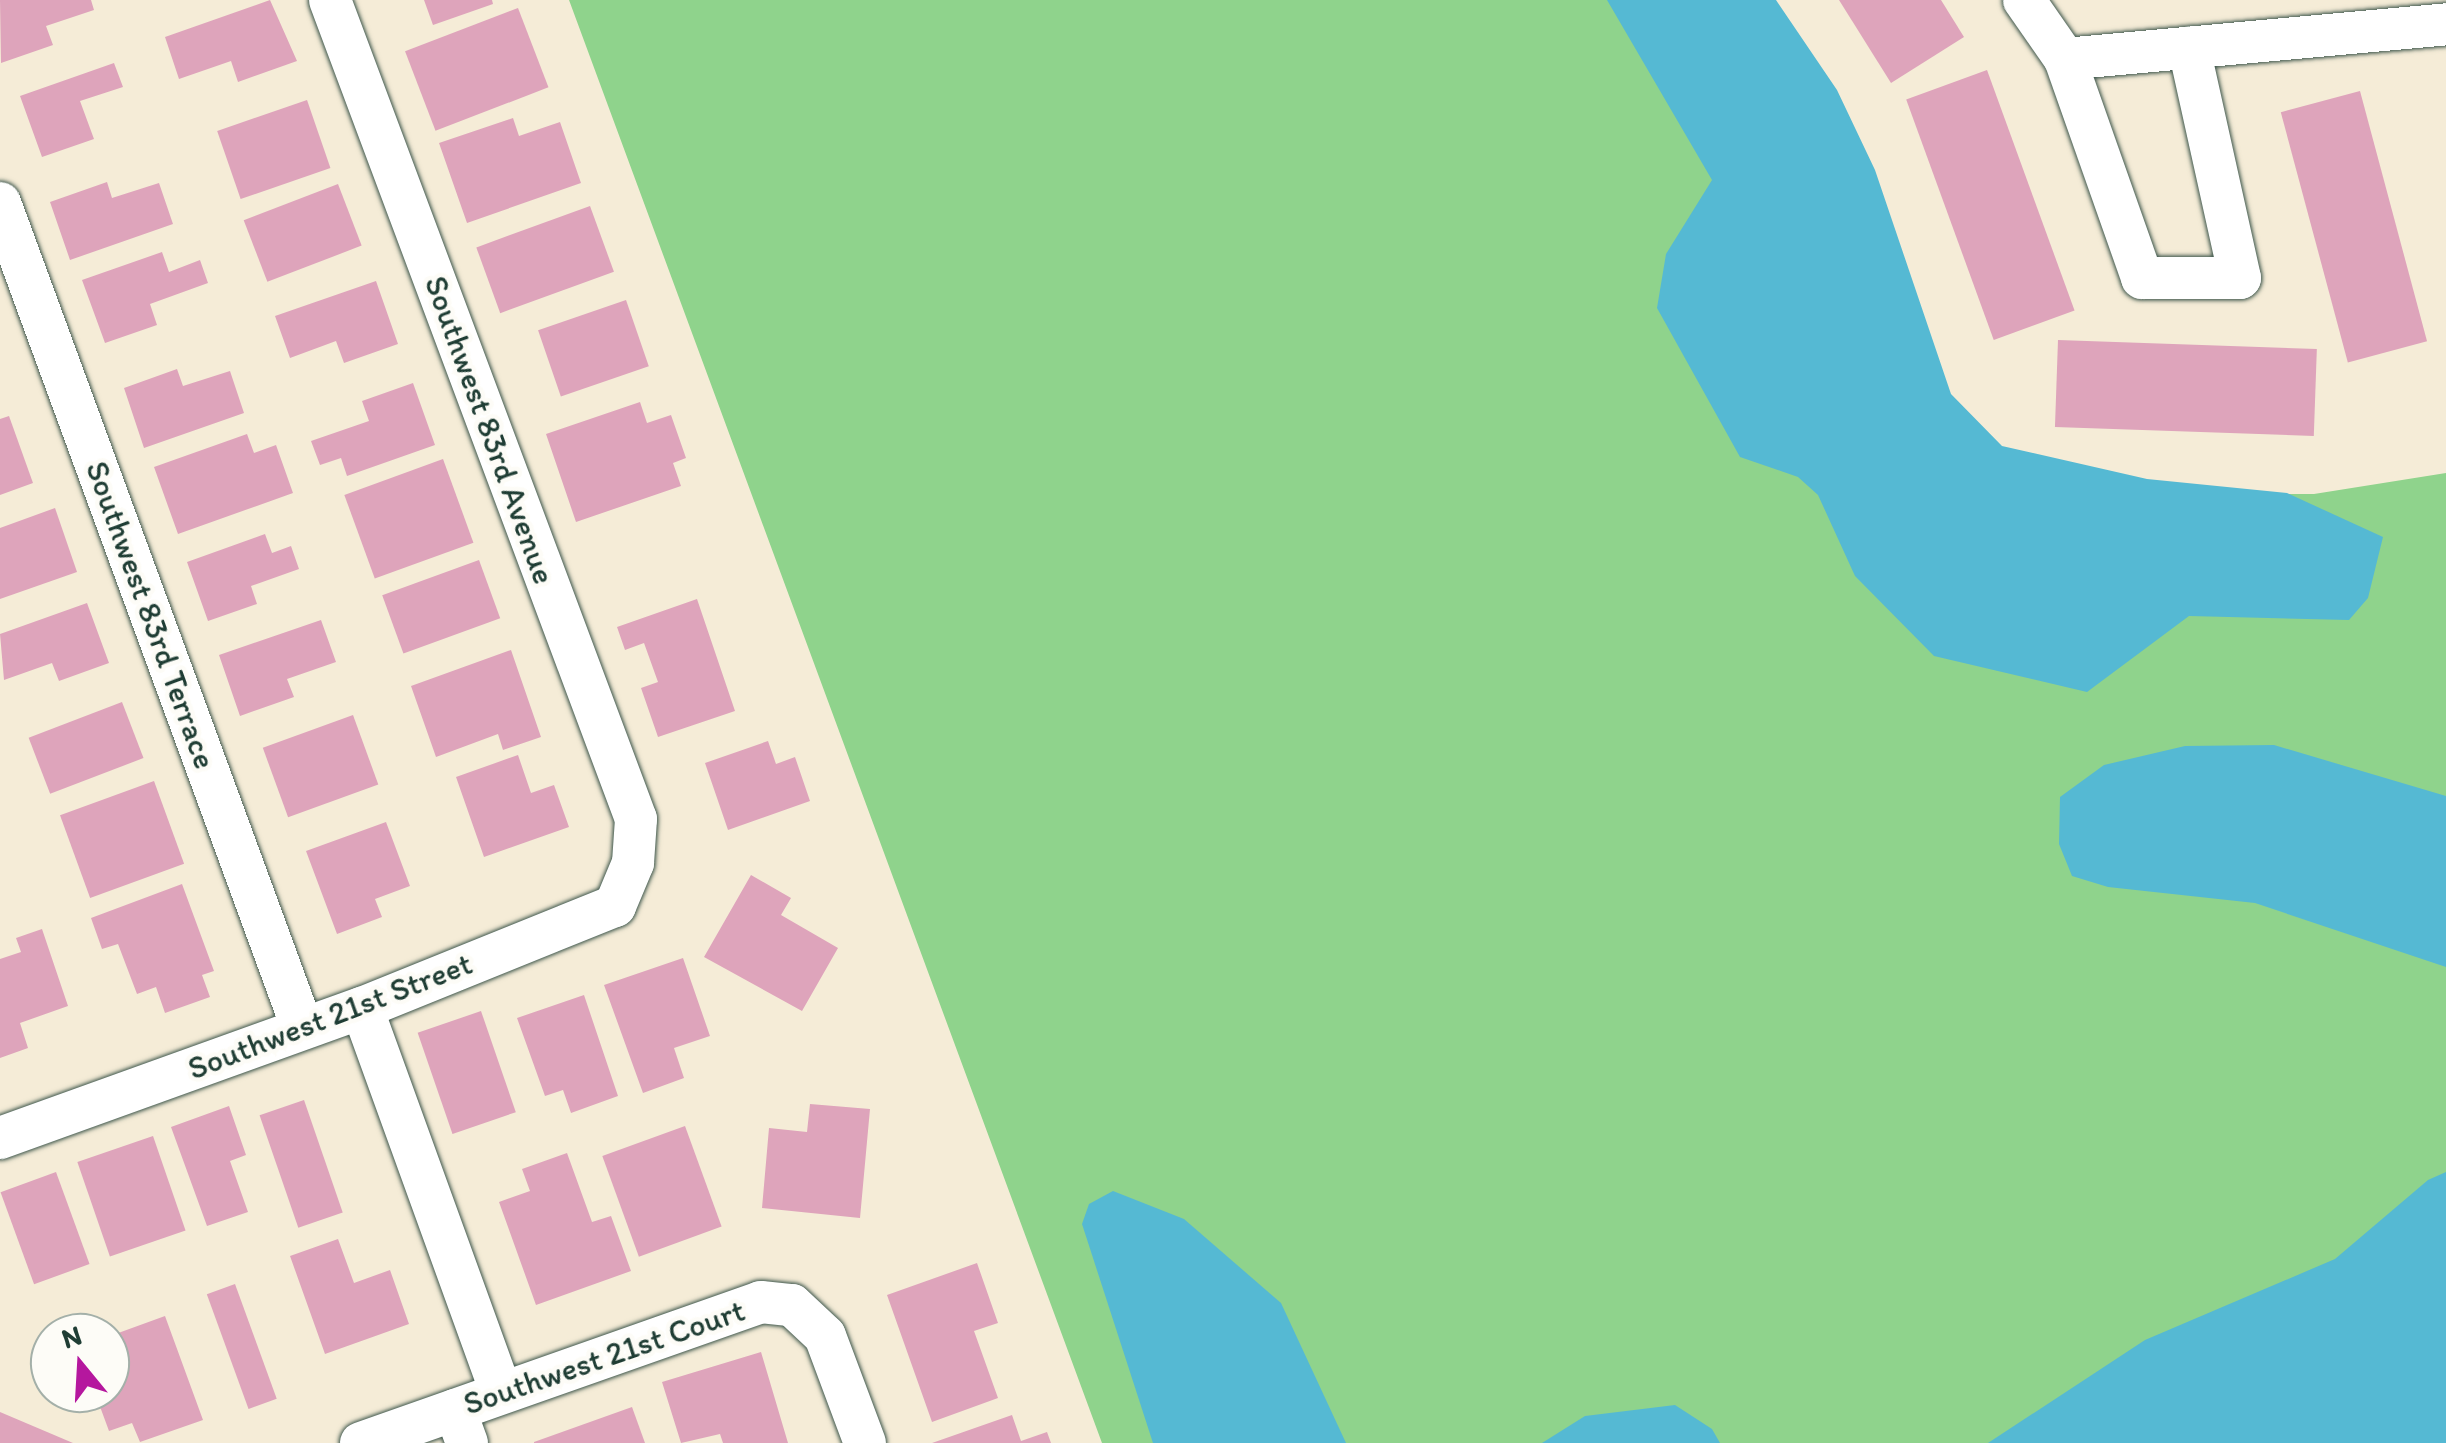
<!DOCTYPE html>
<style>
body{margin:0}
#map{position:relative;width:2446px;height:1443px;overflow:hidden;background:#f5ecd7;font-family:Itim,sans-serif}
div>[style]{position:absolute}
.green>*{inset:0;background:#8fd38c}
.water>*{inset:0;background:#55b9d3}
.building>*{inset:0;background:#dea4bb;transform-origin:0 0}
.roads{filter:drop-shadow(0 0 2px #3f574c) drop-shadow(0 0 2px #3f574c)}
.minor>*{height:42px;margin:-21px;padding:0 21px;transform-origin:21px;border-radius:21px;background:#fff}
span{translate:-50% -50%;white-space:nowrap;text-align:center;line-height:1.15;-webkit-text-stroke:9px #fdfcf7;paint-order:stroke}
.street-label{font-size:32px;color:#1f3d34}
.north{position:absolute;left:30px;top:1313px;width:100px;height:100px;box-sizing:border-box;background:#fdfcf7;border:2px solid #a4b0a9;border-radius:50%;rotate:342deg;font-size:28px;font-weight:700;line-height:40px;text-align:center;color:#1f3d34}
.north::after{content:'';display:block;margin:auto;width:35px;height:45px;background:#b5179e;clip-path:polygon(50% 0,100% 100%,50% 72%,0 100%)}
</style>
<div id="map">
<div class="green">
<div style="clip-path:polygon(569px 0,1701px 0,1971px 544px,2041px 494px,2314px 494px,2446px 473px,2446px 1443px,1102px 1443px)"></div>
</div>
<div class="water">
<div style="clip-path:polygon(1607px 0,1776px 0,1837px 90px,1875px 170px,1951px 394px,2002px 446px,2147px 479px,2287px 493px,2383px 537px,2368px 598px,2349px 620px,2189px 616px,2087px 692px,1934px 656px,1855px 576px,1818px 495px,1798px 477px,1740px 457px,1657px 308px,1666px 254px,1712px 180px)"></div>
<div style="clip-path:polygon(2274px 745px,2446px 796px,2446px 967px,2255px 903px,2108px 887px,2072px 876px,2059px 844px,2060px 797px,2104px 765px,2185px 746px)"></div>
<div style="clip-path:polygon(2446px 1172px,2446px 1443px,1988px 1443px,2145px 1340px,2335px 1259px,2428px 1180px)"></div>
<div style="clip-path:polygon(1113px 1191px,1184px 1219px,1281px 1303px,1346px 1443px,1153px 1443px,1082px 1224px,1089px 1204px)"></div>
<div style="clip-path:polygon(1675px 1405px,1712px 1429px,1720px 1443px,1542px 1443px,1585px 1416px)"></div>
</div>
<div class="building">
<div style="clip-path:polygon(0 0,91px 0,94px 10px,46px 26px,53px 45px,1px 63px)"></div>
<div style="clip-path:polygon(270px 0,297px 61px,238px 82px,231px 61px,179px 79px,165px 37px)"></div>
<div style="clip-path:polygon(424px 0,492px 0,493px 4px,433px 25px)"></div>
<div style="clip-path:polygon(1839px 0,1941px 0,1964px 37px,1891px 83px)"></div>
<div style="left:518px;top:8px;width:85px;height:121px;rotate:69deg"></div>
<div style="clip-path:polygon(114px 63px,123px 87px,80px 101px,94px 139px,42px 157px,20px 96px)"></div>
<div style="left:1987px;top:70px;width:256px;height:86px;rotate:70deg"></div>
<div style="left:2360px;top:91px;width:259px;height:82px;rotate:75deg"></div>
<div style="left:307px;top:100px;width:72px;height:95px;rotate:71deg"></div>
<div style="clip-path:polygon(513px 118px,519px 136px,560px 122px,581px 183px,467px 223px,439px 143px)"></div>
<div style="clip-path:polygon(107px 182px,112px 198px,159px 183px,173px 224px,70px 260px,50px 202px)"></div>
<div style="left:338px;top:184px;width:66px;height:101px;rotate:69deg"></div>
<div style="left:590px;top:206px;width:70px;height:121px;rotate:70deg"></div>
<div style="clip-path:polygon(162px 252px,169px 272px,200px 260px,208px 283px,150px 304px,157px 325px,105px 343px,82px 280px)"></div>
<div style="clip-path:polygon(376px 281px,398px 344px,344px 363px,336px 341px,290px 358px,275px 316px)"></div>
<div style="left:626px;top:300px;width:70px;height:93px;rotate:71deg"></div>
<div style="left:2058px;top:340px;width:259px;height:87px;rotate:2deg"></div>
<div style="clip-path:polygon(177px 369px,183px 386px,230px 371px,244px 413px,144px 448px,124px 388px)"></div>
<div style="clip-path:polygon(413px 383px,435px 445px,347px 476px,341px 458px,320px 465px,311px 441px,369px 421px,362px 401px)"></div>
<div style="clip-path:polygon(640px 402px,647px 423px,671px 415px,686px 458px,673px 463px,681px 486px,576px 522px,546px 434px)"></div>
<div style="clip-path:polygon(9px 416px,33px 483px,0 495px,0 419px)"></div>
<div style="clip-path:polygon(247px 434px,254px 453px,276px 445px,293px 493px,178px 534px,154px 467px)"></div>
<div style="left:443px;top:459px;width:89px;height:105px;rotate:70deg"></div>
<div style="clip-path:polygon(55px 508px,77px 572px,0 599px,0 528px)"></div>
<div style="clip-path:polygon(265px 534px,272px 553px,291px 546px,299px 569px,251px 586px,257px 604px,208px 621px,187px 562px)"></div>
<div style="left:479px;top:560px;width:62px;height:103px;rotate:70deg"></div>
<div style="clip-path:polygon(697px 599px,735px 711px,658px 737px,641px 688px,658px 682px,644px 643px,625px 650px,617px 627px)"></div>
<div style="clip-path:polygon(87px 603px,109px 663px,59px 681px,52px 663px,4px 680px,0 634px)"></div>
<div style="clip-path:polygon(321px 620px,336px 662px,287px 679px,294px 697px,240px 716px,219px 655px)"></div>
<div style="clip-path:polygon(511px 650px,541px 737px,503px 750px,498px 734px,436px 757px,411px 686px)"></div>
<div style="left:122px;top:702px;width:60px;height:100px;rotate:69deg"></div>
<div style="left:353px;top:715px;width:74px;height:96px;rotate:70deg"></div>
<div style="clip-path:polygon(768px 741px,776px 764px,795px 757px,810px 801px,728px 830px,705px 763px)"></div>
<div style="clip-path:polygon(518px 755px,531px 793px,554px 785px,569px 827px,484px 857px,456px 777px)"></div>
<div style="left:154px;top:781px;width:88px;height:100px;rotate:70deg"></div>
<div style="clip-path:polygon(386px 822px,410px 886px,375px 899px,382px 917px,337px 934px,306px 851px)"></div>
<div style="clip-path:polygon(751px 875px,791px 898px,781px 915px,838px 948px,802px 1011px,704px 957px)"></div>
<div style="clip-path:polygon(182px 884px,214px 971px,202px 975px,210px 997px,165px 1013px,156px 987px,137px 994px,118px 944px,102px 949px,91px 918px)"></div>
<div style="clip-path:polygon(42px 929px,68px 1006px,20px 1023px,28px 1048px,0 1058px,0 959px,21px 952px,16px 938px)"></div>
<div style="clip-path:polygon(683px 958px,710px 1036px,674px 1048px,684px 1078px,643px 1093px,604px 985px)"></div>
<div style="clip-path:polygon(584px 995px,618px 1096px,571px 1113px,563px 1090px,545px 1096px,517px 1018px)"></div>
<div style="left:481px;top:1011px;width:107px;height:67px;rotate:71deg"></div>
<div style="left:304px;top:1100px;width:119px;height:47px;rotate:71deg"></div>
<div style="clip-path:polygon(810px 1104px,870px 1109px,860px 1218px,762px 1208px,769px 1128px,807px 1132px)"></div>
<div style="clip-path:polygon(229px 1106px,246px 1155px,230px 1161px,248px 1212px,207px 1226px,171px 1127px)"></div>
<div style="left:685px;top:1126px;width:107px;height:88px;rotate:70deg"></div>
<div style="left:153px;top:1136px;width:100px;height:80px;rotate:71deg"></div>
<div style="clip-path:polygon(567px 1153px,592px 1222px,611px 1216px,631px 1271px,536px 1305px,499px 1202px,530px 1191px,522px 1169px)"></div>
<div style="left:56px;top:1172px;width:98px;height:59px;rotate:70deg"></div>
<div style="clip-path:polygon(338px 1239px,354px 1283px,390px 1270px,409px 1324px,325px 1354px,290px 1256px)"></div>
<div style="clip-path:polygon(977px 1263px,998px 1323px,974px 1331px,998px 1398px,932px 1422px,887px 1295px)"></div>
<div style="left:235px;top:1284px;width:122px;height:30px;rotate:70deg"></div>
<div style="clip-path:polygon(165px 1316px,203px 1420px,140px 1442px,132px 1423px,109px 1431px,95px 1393px,110px 1393px,110px 1336px)"></div>
<div style="clip-path:polygon(761px 1352px,788px 1443px,723px 1443px,720px 1434px,681px 1443px,662px 1382px)"></div>
<div style="clip-path:polygon(632px 1407px,645px 1443px,534px 1443px,534px 1442px)"></div>
<div style="clip-path:polygon(0 1412px,73px 1443px,0 1443px)"></div>
<div style="clip-path:polygon(1012px 1415px,1021px 1441px,1047px 1432px,1051px 1443px,932px 1443px)"></div>
</div>
<div class="roads">
<div class="minor">
<div style="left:2024px;top:0;width:72px;rotate:55.2deg"></div>
<div style="left:2065px;top:59px;width:232px;rotate:70.6deg"></div>
<div style="left:2142px;top:278px;width:98px"></div>
<div style="left:2240px;top:278px;width:236px;rotate:-102.5deg"></div>
<div style="left:2065px;top:59px;width:383px;rotate:-5.2deg"></div>
<div style="left:0;top:203px;width:878px;rotate:69.87deg"></div>
<div style="left:362px;top:1008px;width:406px;rotate:70.1deg"></div>
<div style="left:0;top:1138px;width:385px;rotate:-19.8deg"></div>
<div style="left:362px;top:1008px;width:273px;rotate:-22deg"></div>
<div style="left:615px;top:906px;width:47px;rotate:-67.3deg"></div>
<div style="left:633px;top:863px;width:44px;rotate:-86.1deg"></div>
<div style="left:636px;top:819px;width:874px;rotate:-110.49deg"></div>
<div style="left:455px;top:1410px;width:35px;rotate:70deg"></div>
<div style="left:361px;top:1443px;width:424px;rotate:-19.4deg"></div>
<div style="left:761px;top:1302px;width:31px;rotate:6deg"></div>
<div style="left:792px;top:1305px;width:45px;rotate:43.2deg"></div>
<div style="left:825px;top:1336px;width:114px;rotate:69.5deg"></div>
</div>
</div>
<div class="street-label">
<span style="left:490px;top:430px;rotate:70deg">Southwest 83rd Avenue</span>
<span style="left:151px;top:615px;rotate:70deg">Southwest 83rd Terrace</span>
<span style="left:330px;top:1016px;rotate:-21deg">Southwest 21st Street</span>
<span style="left:604px;top:1357px;rotate:-19deg">Southwest 21st Court</span>
</div>
<div class="north">N</div>
</div>
